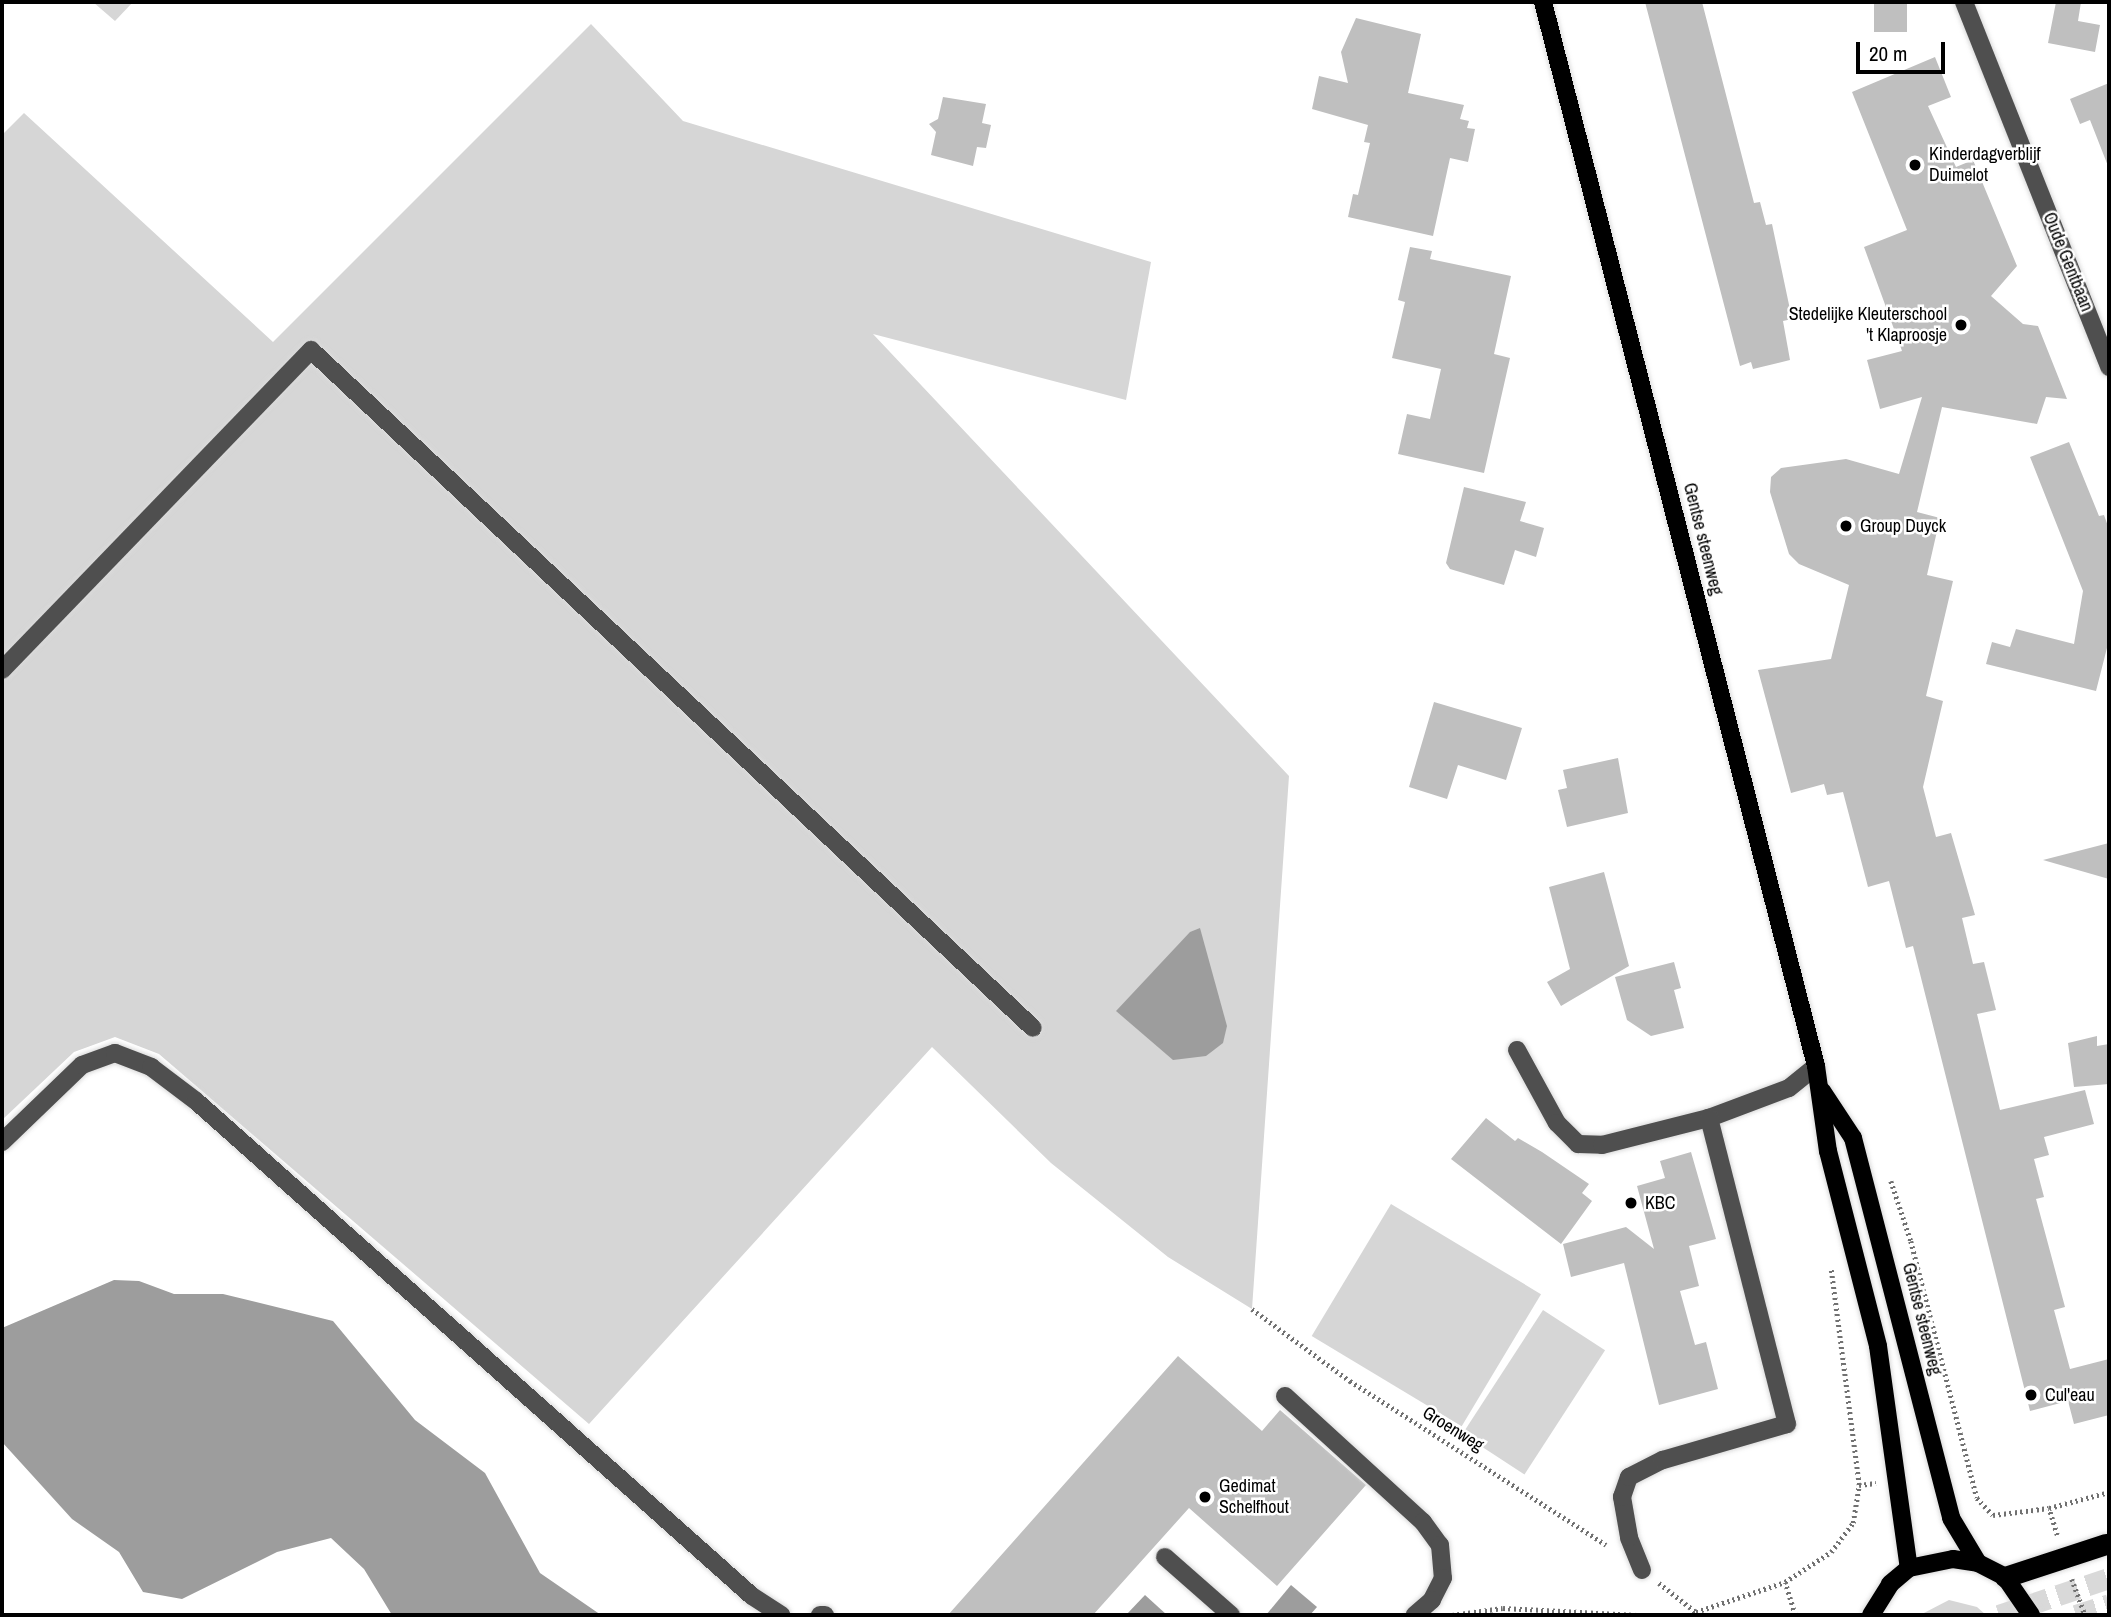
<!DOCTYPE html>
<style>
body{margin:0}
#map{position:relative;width:2111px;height:1617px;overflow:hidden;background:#fff;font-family:"Archivo Narrow",sans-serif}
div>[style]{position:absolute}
.green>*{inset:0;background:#d6d6d6;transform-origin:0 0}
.water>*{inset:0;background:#9d9d9d}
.building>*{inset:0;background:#bfbfbf;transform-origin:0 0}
.highway-tunnel>*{height:21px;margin-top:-10.5px;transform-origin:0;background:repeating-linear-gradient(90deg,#d9d9d9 0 21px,transparent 0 31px)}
.path>*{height:4.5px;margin-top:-2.25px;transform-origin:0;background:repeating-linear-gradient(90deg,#717171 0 2px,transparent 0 5.5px)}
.roads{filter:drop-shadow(0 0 2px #dbdbdb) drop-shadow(0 0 2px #dbdbdb)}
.minor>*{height:18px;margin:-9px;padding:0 9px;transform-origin:9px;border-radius:9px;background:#4f4f4f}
.major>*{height:18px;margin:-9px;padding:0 9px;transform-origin:9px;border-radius:9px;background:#000}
.highway>*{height:21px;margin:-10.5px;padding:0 10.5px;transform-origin:10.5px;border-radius:10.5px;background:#000}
.dots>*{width:19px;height:19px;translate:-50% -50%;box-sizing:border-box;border:4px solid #fff;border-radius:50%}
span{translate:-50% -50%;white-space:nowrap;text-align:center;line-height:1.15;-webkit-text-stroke:5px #fff;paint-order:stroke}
.poi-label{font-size:18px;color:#000}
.left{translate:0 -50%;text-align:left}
.right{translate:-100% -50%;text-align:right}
.street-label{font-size:18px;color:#000}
.frame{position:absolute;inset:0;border:4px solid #000;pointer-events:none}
.scale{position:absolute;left:1856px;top:42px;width:89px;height:32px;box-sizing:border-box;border:4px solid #000;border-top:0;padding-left:9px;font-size:21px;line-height:24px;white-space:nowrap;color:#000;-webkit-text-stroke:5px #fff;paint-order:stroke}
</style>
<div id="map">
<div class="green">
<div style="clip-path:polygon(93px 2px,133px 2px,115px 21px)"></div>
<div style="clip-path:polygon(591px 24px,683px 121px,1151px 262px,1126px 400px,873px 334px,1289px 776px,1252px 1309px,1168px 1257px,1051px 1163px,932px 1047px,589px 1424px,159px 1054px,115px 1037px,74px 1052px,2px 1120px,2px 135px,24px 113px,273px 342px)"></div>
<div style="left:1391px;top:1204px;width:175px;height:154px;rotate:31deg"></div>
<div style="left:1543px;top:1310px;width:74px;height:148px;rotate:33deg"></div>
<div style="clip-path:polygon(1949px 1600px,1977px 1607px,1986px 1615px,1920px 1615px)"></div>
</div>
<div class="water">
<div style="clip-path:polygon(1200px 928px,1227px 1026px,1223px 1043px,1206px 1056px,1173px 1060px,1116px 1011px,1190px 932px)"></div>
<div style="clip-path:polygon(114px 1280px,139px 1281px,174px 1294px,223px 1294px,333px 1321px,415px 1420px,485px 1473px,540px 1573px,601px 1615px,392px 1615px,364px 1569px,331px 1538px,277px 1552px,182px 1599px,143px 1592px,119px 1552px,72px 1519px,2px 1442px,2px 1328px)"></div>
<div style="clip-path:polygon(1291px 1585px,1317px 1607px,1310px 1615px,1266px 1615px)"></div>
<div style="clip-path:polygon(1145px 1595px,1167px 1615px,1126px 1615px)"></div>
</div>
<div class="building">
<div style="clip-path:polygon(1645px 2px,1702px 2px,1754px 203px,1760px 202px,1766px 225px,1772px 224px,1792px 319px,1783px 321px,1790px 360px,1753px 369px,1751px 362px,1740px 366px)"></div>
<div style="left:1874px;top:2px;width:33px;height:30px"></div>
<div style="clip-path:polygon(2056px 2px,2081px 2px,2078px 21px,2100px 25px,2095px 52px,2048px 43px)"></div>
<div style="clip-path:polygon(1356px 18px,1421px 34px,1408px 93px,1464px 105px,1460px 119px,1469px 121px,1467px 128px,1475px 129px,1468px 162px,1450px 158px,1433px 236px,1348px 217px,1353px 194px,1358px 195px,1370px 143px,1364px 142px,1368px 125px,1312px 109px,1319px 76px,1348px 83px,1341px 52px)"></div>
<div style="clip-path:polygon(1935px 57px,1951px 97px,1928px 106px,1956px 167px,1973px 160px,2017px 266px,1991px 296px,2023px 324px,2038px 326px,2067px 399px,2046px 397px,2037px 424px,1942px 407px,1917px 512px,1940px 518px,1927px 575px,1953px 581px,1926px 696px,1943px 701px,1923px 787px,1936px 837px,1951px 833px,1975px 915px,1962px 918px,1973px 964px,1984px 962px,1996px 1010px,1977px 1014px,2000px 1110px,2085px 1090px,2094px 1124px,2044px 1137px,2049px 1155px,2034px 1159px,2044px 1197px,2036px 1199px,2065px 1307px,2054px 1310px,2070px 1369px,2109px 1359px,2109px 1415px,2074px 1424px,2068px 1401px,2030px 1411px,1913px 946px,1906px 948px,1889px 881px,1868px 887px,1843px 792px,1827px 795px,1824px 784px,1791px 793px,1758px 670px,1831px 659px,1849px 585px,1799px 564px,1789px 554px,1770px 492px,1771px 477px,1781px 468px,1846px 459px,1899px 474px,1922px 397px,1880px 409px,1867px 360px,1902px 351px,1864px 247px,1907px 230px,1852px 92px)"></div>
<div style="clip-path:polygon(2109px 83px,2109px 166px,2108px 166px,2090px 120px,2080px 124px,2070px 99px)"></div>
<div style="clip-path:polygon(943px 97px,986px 104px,982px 123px,991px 125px,986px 148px,977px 147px,973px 166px,931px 155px,936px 132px,929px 124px,938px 119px)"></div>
<div style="clip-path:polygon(1410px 247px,1432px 251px,1430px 259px,1511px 276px,1494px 354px,1510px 358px,1484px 473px,1398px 454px,1407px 414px,1430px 419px,1441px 369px,1392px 358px,1405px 302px,1398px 300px)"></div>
<div style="clip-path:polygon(2069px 442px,2099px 516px,2104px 515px,2109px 529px,2109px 640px,2096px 691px,1986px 664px,1992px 642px,2010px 647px,2016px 629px,2074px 644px,2083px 591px,2030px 457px)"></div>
<div style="clip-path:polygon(1464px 487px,1526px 502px,1520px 521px,1544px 528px,1536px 557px,1515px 550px,1504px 585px,1450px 569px,1446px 563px)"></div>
<div style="clip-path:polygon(1434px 702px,1522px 728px,1506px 780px,1458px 765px,1447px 799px,1409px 787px)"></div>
<div style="clip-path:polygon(1618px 758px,1628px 813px,1567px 827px,1558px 790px,1567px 788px,1563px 770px)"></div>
<div style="clip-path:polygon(2109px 843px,2109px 879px,2043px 860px)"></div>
<div style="clip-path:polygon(1604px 872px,1629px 966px,1561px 1006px,1547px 982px,1570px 969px,1549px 887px)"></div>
<div style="clip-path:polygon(1674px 962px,1681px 988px,1674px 990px,1684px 1028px,1651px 1036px,1627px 1020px,1615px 977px)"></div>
<div style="clip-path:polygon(2097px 1036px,2097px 1046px,2109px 1044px,2109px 1084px,2074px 1087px,2068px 1043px)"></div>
<div style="clip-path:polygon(1486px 1118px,1515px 1141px,1518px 1138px,1542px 1152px,1589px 1184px,1582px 1193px,1592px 1201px,1561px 1244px,1451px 1159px)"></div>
<div style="clip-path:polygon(1691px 1152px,1716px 1239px,1689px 1246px,1699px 1286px,1680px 1291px,1695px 1345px,1706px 1342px,1718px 1389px,1659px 1405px,1624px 1263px,1571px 1277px,1563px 1244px,1626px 1227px,1654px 1249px,1637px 1186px,1665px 1178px,1660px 1161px)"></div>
<div style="clip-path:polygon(1178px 1356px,1262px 1431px,1280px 1410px,1366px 1485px,1277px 1586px,1189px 1508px,1093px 1615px,948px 1615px)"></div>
</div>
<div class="highway-tunnel">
<div style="left:1999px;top:1615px;width:116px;rotate:-18.6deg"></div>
<div style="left:2076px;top:1615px;width:35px;rotate:-18deg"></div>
</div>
<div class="path">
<div style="left:1891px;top:1181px;width:63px;rotate:71.6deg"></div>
<div style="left:1911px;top:1241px;width:265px;rotate:75.6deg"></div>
<div style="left:1977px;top:1498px;width:23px;rotate:47deg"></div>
<div style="left:1993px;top:1515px;width:56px;rotate:-7.1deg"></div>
<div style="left:1252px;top:1309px;width:122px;rotate:36.3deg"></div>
<div style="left:1350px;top:1381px;width:304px;rotate:32.6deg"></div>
<div style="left:1859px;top:1485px;width:17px;rotate:-7deg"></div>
<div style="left:2057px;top:1535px;width:28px;rotate:-107deg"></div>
<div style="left:2049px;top:1508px;width:62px;rotate:-14.9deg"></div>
<div style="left:2072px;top:1579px;width:38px;rotate:70deg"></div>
<div style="left:1659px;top:1583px;width:47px;rotate:38.1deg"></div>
<div style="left:1696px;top:1612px;width:94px;rotate:-18.6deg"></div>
<div style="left:1452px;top:1615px;width:51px;rotate:-7.8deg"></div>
<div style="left:1503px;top:1608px;width:134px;rotate:3deg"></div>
<div style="left:1795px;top:1615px;width:34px;rotate:-107deg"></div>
<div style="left:1785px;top:1582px;width:55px;rotate:-33.1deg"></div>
<div style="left:1831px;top:1552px;width:36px;rotate:-53deg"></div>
<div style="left:1853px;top:1523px;width:38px;rotate:-81deg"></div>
<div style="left:1859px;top:1485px;width:219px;rotate:-97.4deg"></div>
</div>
<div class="roads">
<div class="minor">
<div style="left:1964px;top:2px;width:393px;rotate:68.3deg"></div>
<div style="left:2px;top:670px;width:445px;rotate:-46deg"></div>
<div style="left:311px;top:350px;width:990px;rotate:43.2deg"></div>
<div style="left:1517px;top:1050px;width:83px;rotate:61.3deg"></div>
<div style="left:1557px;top:1123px;width:30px;rotate:45deg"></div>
<div style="left:1578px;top:1144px;width:24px;rotate:2deg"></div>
<div style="left:1602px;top:1145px;width:110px;rotate:-14.2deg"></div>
<div style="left:1709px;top:1118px;width:85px;rotate:-20.6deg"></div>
<div style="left:1789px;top:1088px;width:35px;rotate:-39deg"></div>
<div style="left:2px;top:1142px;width:111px;rotate:-43.9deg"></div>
<div style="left:82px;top:1065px;width:35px;rotate:-20deg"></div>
<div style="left:115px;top:1053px;width:39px;rotate:21deg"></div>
<div style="left:151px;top:1067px;width:56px;rotate:37.1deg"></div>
<div style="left:196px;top:1101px;width:744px;rotate:41.68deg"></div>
<div style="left:752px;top:1596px;width:35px;rotate:33deg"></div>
<div style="left:1285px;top:1396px;width:187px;rotate:42.4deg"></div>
<div style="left:1423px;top:1522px;width:29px;rotate:54deg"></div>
<div style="left:1440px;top:1545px;width:33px;rotate:85deg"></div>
<div style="left:1443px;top:1578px;width:25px;rotate:117deg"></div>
<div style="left:1432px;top:1600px;width:23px;rotate:139deg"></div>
<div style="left:1165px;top:1557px;width:88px;rotate:41.3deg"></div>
<div style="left:1642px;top:1570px;width:35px;rotate:-112deg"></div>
<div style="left:1629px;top:1537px;width:41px;rotate:-99.9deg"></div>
<div style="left:1622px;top:1497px;width:21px;rotate:-71deg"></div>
<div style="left:1629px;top:1477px;width:38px;rotate:-27deg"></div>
<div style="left:1663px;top:1460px;width:129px;rotate:-16.2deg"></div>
<div style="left:1787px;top:1424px;width:316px;rotate:-104.3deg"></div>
<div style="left:820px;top:1615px;width:5px"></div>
</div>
<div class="major">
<div style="left:1543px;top:2px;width:1098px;rotate:75.61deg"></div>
<div style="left:1816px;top:1066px;width:86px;rotate:82deg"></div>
<div style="left:1828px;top:1151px;width:201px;rotate:75.6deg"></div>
<div style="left:1878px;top:1346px;width:224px;rotate:82.1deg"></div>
<div style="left:1822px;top:1091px;width:56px;rotate:56.6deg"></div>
<div style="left:1853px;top:1138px;width:392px;rotate:75.5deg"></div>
<div style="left:1951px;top:1518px;width:52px;rotate:59deg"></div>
<div style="left:1871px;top:1615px;width:36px;rotate:-58deg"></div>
<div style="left:1890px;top:1584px;width:25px;rotate:-40deg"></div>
<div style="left:1909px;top:1568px;width:45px;rotate:-11.6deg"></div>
<div style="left:1953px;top:1559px;width:25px;rotate:9deg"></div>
<div style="left:1978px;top:1563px;width:30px;rotate:27deg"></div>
<div style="left:2005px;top:1577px;width:46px;rotate:55.6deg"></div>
</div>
<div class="highway">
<div style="left:2005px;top:1577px;width:106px;rotate:-18.1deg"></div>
</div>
</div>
<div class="dots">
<div style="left:1915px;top:165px;background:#000"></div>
<div style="left:1961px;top:325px;background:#000"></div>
<div style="left:1846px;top:526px;background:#000"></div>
<div style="left:1631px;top:1203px;background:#000"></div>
<div style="left:2031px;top:1395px;background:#000"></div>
<div style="left:1205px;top:1497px;background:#000"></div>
</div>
<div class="poi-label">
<span class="left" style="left:1929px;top:165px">Kinderdagverblijf<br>Duimelot</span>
<span class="right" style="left:1947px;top:325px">Stedelijke Kleuterschool<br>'t Klaproosje</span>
<span class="left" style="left:1860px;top:526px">Group Duyck</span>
<span class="left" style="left:1645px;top:1203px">KBC</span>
<span class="left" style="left:2045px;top:1395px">Cul'eau</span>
<span class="left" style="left:1219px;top:1497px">Gedimat<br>Schelfhout</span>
</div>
<div class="street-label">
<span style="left:2068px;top:262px;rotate:68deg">Oude Gentbaan</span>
<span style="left:1703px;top:539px;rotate:76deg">Gentse steenweg</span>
<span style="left:1922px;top:1319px;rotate:76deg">Gentse steenweg</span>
<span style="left:1453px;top:1429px;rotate:32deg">Groenweg</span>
</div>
<div class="frame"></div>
<div class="scale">20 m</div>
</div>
